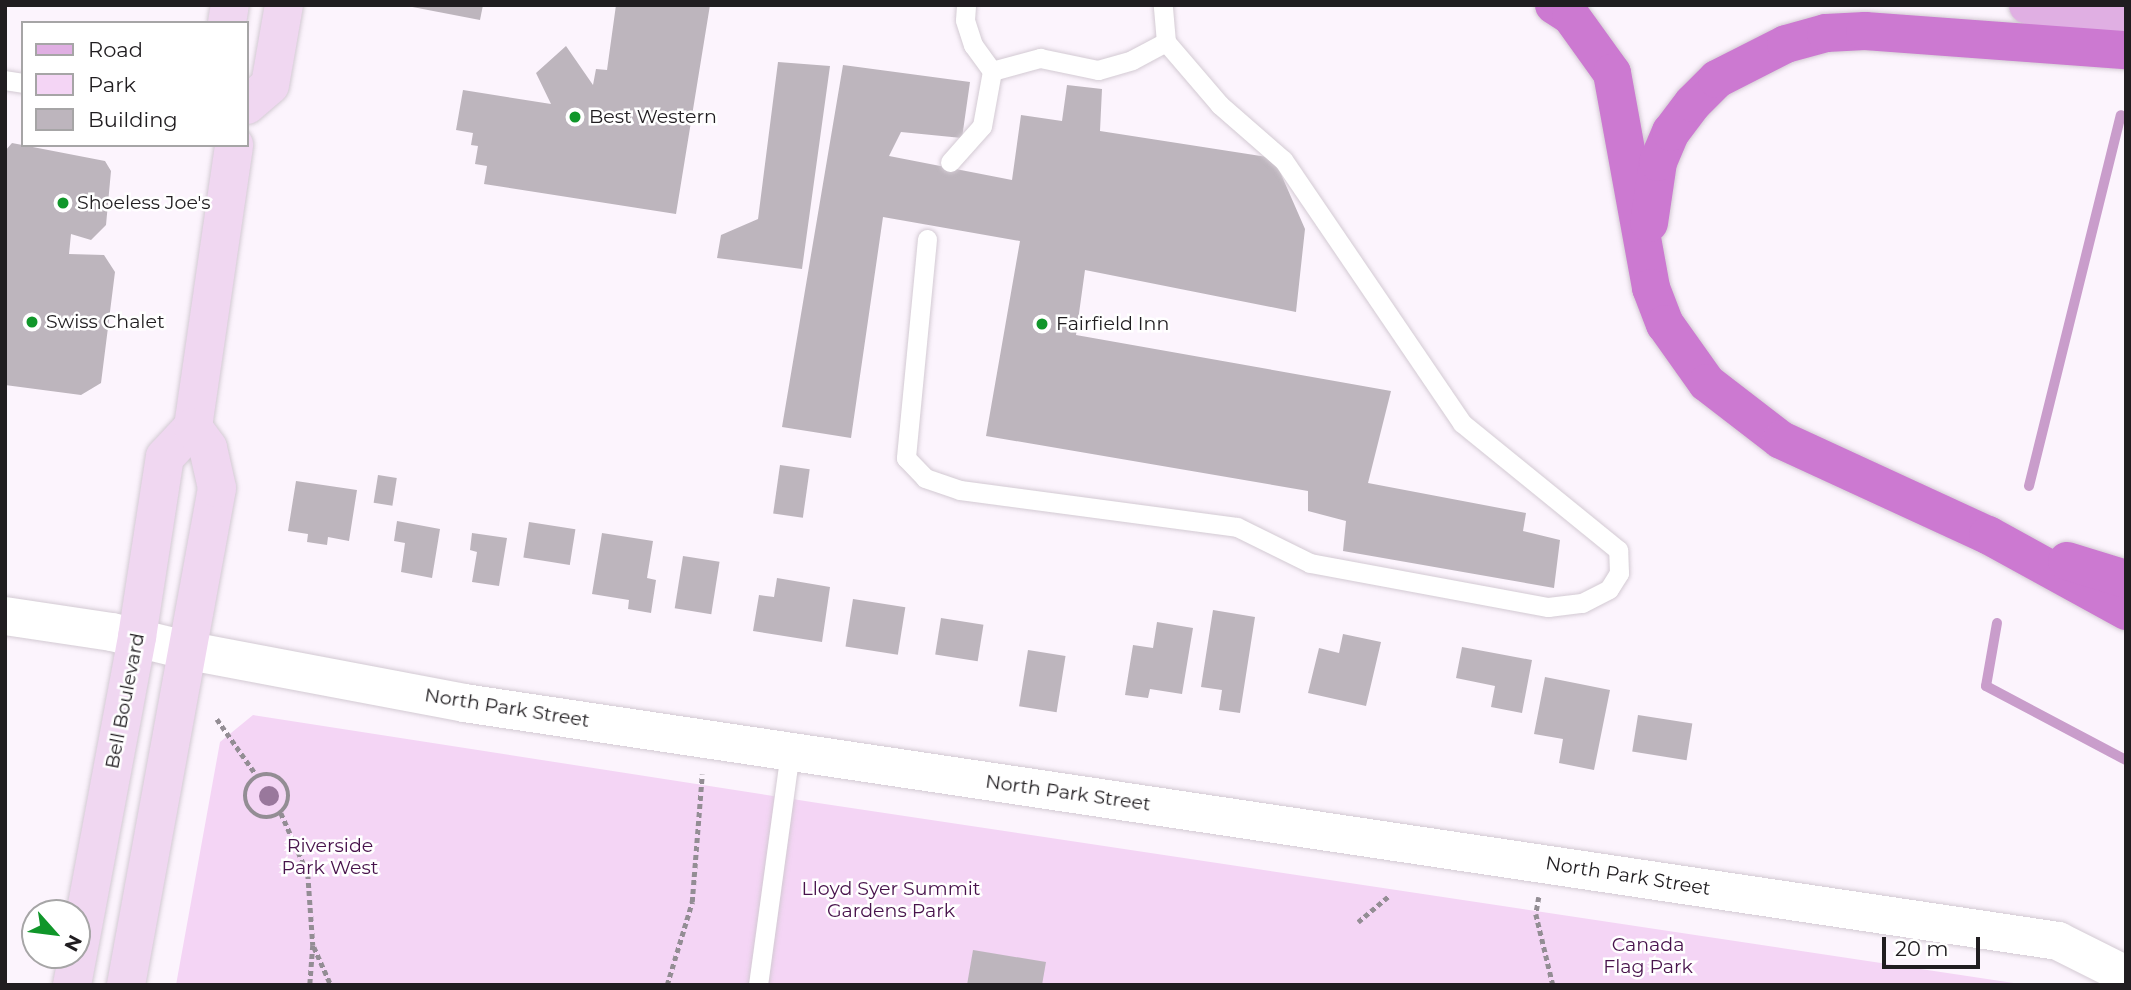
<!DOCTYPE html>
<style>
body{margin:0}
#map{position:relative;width:2131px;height:990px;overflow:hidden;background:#fcf4fd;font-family:Montserrat,sans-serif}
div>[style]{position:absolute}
.green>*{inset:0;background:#f4d5f5}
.stream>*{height:10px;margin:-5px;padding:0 5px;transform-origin:5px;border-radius:5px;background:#c99dcb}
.building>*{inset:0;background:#bdb5bd;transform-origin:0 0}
.path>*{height:4.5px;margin-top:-2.25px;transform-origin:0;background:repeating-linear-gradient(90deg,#938d94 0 5px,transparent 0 8.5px)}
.path>.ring{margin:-2.25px;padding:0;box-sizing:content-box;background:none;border:4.5px solid #938d94;border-radius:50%}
.roads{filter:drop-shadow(0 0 2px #d3cad3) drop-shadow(0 0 2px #d3cad3)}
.service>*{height:19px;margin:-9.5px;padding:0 9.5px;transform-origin:9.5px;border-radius:9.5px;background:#fff}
.minor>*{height:38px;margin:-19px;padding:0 19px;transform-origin:19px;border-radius:19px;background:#fff}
.tertiary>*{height:38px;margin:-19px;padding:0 19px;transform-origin:19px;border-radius:19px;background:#fff}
.secondary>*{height:38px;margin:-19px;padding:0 19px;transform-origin:19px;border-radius:19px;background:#f0d7f1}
.primary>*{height:38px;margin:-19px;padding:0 19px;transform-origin:19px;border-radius:19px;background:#e0afe3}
.motorway>*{height:38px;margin:-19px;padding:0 19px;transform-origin:19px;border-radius:19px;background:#cc79d1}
.trees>*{width:20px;height:20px;margin:-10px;border-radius:50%;background:#99789c}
.dots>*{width:19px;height:19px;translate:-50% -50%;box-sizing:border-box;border:4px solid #fff;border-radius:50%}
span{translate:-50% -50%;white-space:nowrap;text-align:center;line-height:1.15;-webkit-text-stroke:5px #fff;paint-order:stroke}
.poi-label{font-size:19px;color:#201d20}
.left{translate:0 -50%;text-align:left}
.street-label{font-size:19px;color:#201d20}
.park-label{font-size:19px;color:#48134c}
.frame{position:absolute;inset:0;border:7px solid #201d20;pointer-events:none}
.legend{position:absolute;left:21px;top:21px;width:228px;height:126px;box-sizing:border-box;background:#fff;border:2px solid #a6a5a6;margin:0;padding:9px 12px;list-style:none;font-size:21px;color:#201d20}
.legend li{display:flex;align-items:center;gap:14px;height:35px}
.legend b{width:35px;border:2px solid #a6a5a6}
.north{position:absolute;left:21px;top:899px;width:70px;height:70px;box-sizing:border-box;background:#fff;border:2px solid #a6a5a6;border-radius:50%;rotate:118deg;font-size:19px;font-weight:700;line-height:28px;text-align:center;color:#201d20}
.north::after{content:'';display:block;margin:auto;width:24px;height:32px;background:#10962a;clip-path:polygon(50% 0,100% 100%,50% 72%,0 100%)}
.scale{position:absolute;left:1882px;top:937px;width:98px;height:32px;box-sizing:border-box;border:4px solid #201d20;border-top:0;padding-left:9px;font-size:21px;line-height:24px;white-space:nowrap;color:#201d20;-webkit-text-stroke:5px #fff;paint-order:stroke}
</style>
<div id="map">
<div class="green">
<div style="clip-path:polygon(253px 715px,818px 803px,2027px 985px,176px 985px,220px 742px)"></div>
</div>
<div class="stream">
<div style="left:2029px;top:486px;width:382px;rotate:-76.1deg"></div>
<div style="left:1997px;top:623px;width:64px;rotate:99.9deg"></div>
<div style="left:1986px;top:686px;width:158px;rotate:27.9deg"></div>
</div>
<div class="building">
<div style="clip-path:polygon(402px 5px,483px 5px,480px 20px)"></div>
<div style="clip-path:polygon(616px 5px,710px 5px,676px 214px,484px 184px,487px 166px,475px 164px,478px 146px,471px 145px,473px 133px,456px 130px,463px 90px,551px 104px,536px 73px,566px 46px,593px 85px,596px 69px,607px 70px)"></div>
<div style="clip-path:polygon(778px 62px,830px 66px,802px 269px,717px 258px,721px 235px,758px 219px)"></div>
<div style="clip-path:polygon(843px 65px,970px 82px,962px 138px,901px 132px,889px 156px,1012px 180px,1021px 115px,1062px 121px,1067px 85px,1102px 89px,1100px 131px,1274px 158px,1305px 229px,1296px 312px,1085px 270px,1076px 335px,1391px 391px,1368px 483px,1526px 513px,1523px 531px,1560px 540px,1554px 588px,1343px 551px,1346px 521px,1308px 511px,1308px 491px,986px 436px,1020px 241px,883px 217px,851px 438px,782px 427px)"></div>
<div style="clip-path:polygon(12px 143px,105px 161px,111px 171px,106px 225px,91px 240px,71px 234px,69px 254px,104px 255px,115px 272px,101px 383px,81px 395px,5px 385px,5px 151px)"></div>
<div style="left:780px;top:465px;width:30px;height:49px;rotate:8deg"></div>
<div style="left:378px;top:475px;width:19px;height:28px;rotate:9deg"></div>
<div style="clip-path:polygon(296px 481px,357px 490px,349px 541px,328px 537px,327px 545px,307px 542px,308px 534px,288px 531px)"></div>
<div style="clip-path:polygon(397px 521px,440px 529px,432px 578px,401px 572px,405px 543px,394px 541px)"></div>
<div style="left:529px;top:522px;width:47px;height:36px;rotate:9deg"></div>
<div style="clip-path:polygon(472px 533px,507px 538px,499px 586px,472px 582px,477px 552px,470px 550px)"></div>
<div style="clip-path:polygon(602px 533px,653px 541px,647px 578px,656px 580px,651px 613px,628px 609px,629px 600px,592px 594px)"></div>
<div style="left:683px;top:556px;width:37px;height:53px;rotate:9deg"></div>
<div style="clip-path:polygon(777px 578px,830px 587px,822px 642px,753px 631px,759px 595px,774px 597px)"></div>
<div style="left:853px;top:599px;width:53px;height:48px;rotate:9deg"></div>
<div style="clip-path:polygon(1213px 610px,1255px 617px,1240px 713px,1219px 710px,1222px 690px,1201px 687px)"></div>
<div style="left:941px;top:618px;width:43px;height:37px;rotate:9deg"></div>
<div style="clip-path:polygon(1157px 622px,1193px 628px,1182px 694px,1150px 689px,1148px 698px,1125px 695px,1133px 645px,1153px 648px)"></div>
<div style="clip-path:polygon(1343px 634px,1381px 642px,1366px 706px,1308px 693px,1319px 648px,1339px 653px)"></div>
<div style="clip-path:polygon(1462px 647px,1532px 660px,1522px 713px,1491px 707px,1495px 686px,1456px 678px)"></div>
<div style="left:1028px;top:650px;width:38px;height:57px;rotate:9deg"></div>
<div style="clip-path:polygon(1545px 677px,1610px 690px,1594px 770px,1559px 763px,1563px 739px,1534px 734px)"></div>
<div style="left:1638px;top:715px;width:55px;height:37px;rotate:9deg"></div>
<div style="clip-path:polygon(973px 950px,1046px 962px,1042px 985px,967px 985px)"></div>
</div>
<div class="path">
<div style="left:217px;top:719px;width:70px;rotate:54.9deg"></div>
<div class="ring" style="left:245px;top:774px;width:39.5px;height:39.5px"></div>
<div style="left:281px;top:813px;width:67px;rotate:66.1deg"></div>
<div style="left:308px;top:874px;width:71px;rotate:86deg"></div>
<div style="left:313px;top:945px;width:40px;rotate:94.3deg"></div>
<div style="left:1539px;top:897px;width:17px;rotate:100deg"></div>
<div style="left:1536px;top:914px;width:73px;rotate:76.5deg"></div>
<div style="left:1358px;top:922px;width:42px;rotate:-40.2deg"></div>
<div style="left:314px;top:947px;width:42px;rotate:65.9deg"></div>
<div style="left:667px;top:985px;width:87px;rotate:-73.2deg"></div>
<div style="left:692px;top:902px;width:128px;rotate:-85.5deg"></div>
</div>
<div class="roads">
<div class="service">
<div style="left:992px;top:71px;width:50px;rotate:-15.2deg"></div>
<div style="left:1040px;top:58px;width:59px;rotate:11.7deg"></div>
<div style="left:1098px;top:70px;width:35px;rotate:-16deg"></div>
<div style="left:1132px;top:60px;width:38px;rotate:-28deg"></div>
<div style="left:5px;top:80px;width:18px;rotate:9deg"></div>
<div style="left:950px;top:162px;width:48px;rotate:-48.4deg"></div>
<div style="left:982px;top:126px;width:56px;rotate:-79.7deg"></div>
<div style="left:992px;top:71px;width:32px;rotate:-126deg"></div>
<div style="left:973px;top:45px;width:26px;rotate:-108deg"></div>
<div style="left:965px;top:20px;width:15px;rotate:-86deg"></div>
<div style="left:927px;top:239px;width:220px;rotate:95.5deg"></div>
<div style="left:906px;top:458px;width:28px;rotate:46deg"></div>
<div style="left:925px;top:478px;width:37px;rotate:19deg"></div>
<div style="left:960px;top:490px;width:279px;rotate:7.6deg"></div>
<div style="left:1237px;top:527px;width:81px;rotate:26.3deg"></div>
<div style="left:1310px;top:563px;width:242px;rotate:10.5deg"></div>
<div style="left:1548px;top:607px;width:34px;rotate:-7deg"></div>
<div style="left:1582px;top:603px;width:30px;rotate:-27deg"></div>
<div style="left:1609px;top:589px;width:19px;rotate:-58deg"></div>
<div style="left:1619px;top:573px;width:23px;rotate:-92deg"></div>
<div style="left:1618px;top:550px;width:201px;rotate:-140.9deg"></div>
<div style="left:1462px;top:423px;width:318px;rotate:-124.2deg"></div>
<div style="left:1283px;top:160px;width:84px;rotate:-138.9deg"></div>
<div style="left:1220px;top:105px;width:83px;rotate:-130.6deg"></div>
<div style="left:1166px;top:42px;width:37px;rotate:-95deg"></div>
<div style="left:758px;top:985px;width:236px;rotate:-82.2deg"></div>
</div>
<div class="minor">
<div style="left:190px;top:651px;width:279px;rotate:10.7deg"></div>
<div style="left:464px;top:703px;width:1612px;rotate:8.49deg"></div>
<div style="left:2058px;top:941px;width:76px;rotate:26.6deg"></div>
</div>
<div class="tertiary">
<div style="left:5px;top:616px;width:108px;rotate:8.5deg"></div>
<div style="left:112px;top:632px;width:80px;rotate:13.7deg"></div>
</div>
<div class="secondary">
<div style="left:227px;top:23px;width:18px;rotate:-81deg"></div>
<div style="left:247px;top:105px;width:30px;rotate:-41deg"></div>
<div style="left:270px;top:85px;width:81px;rotate:-80.1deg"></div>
<div style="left:72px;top:985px;width:354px;rotate:-79.4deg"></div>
<div style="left:137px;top:637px;width:182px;rotate:-81.2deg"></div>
<div style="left:165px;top:457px;width:41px;rotate:-47deg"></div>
<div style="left:193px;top:427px;width:285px;rotate:-81.7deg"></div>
<div style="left:126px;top:985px;width:505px;rotate:-79.62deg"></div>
<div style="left:217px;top:488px;width:41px;rotate:-102.7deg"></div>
<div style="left:208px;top:448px;width:26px;rotate:-126deg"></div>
</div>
<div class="primary">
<div style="left:2028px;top:5px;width:99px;rotate:9.3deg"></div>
</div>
<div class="motorway">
<div style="left:1554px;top:5px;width:20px;rotate:33deg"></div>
<div style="left:1571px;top:16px;width:70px;rotate:54.3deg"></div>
<div style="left:1612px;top:73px;width:219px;rotate:79.7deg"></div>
<div style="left:1651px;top:288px;width:39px;rotate:69deg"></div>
<div style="left:1665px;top:324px;width:72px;rotate:54.6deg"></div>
<div style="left:1707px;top:383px;width:93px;rotate:37.6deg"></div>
<div style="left:1781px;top:440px;width:228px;rotate:24.7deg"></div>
<div style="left:1988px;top:535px;width:158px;rotate:28.8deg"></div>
<div style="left:1649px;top:223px;width:62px;rotate:-81.6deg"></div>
<div style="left:1658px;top:162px;width:33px;rotate:-67deg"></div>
<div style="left:1671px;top:132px;width:36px;rotate:-53deg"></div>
<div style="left:1693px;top:103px;width:34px;rotate:-45deg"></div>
<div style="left:1717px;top:79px;width:77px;rotate:-26.9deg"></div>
<div style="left:1786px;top:44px;width:41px;rotate:-15.4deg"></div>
<div style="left:1826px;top:33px;width:39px;rotate:-3deg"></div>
<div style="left:1865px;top:31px;width:262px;rotate:4.2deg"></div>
<div style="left:2067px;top:561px;width:62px;rotate:17deg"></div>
</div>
</div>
<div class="trees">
<div style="left:269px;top:796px"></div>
</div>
<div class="dots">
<div style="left:575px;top:117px;background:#10962a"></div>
<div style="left:63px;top:203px;background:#10962a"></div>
<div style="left:32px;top:322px;background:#10962a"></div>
<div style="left:1042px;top:324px;background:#10962a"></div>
</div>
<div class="poi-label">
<span class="left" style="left:589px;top:117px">Best Western</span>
<span class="left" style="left:77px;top:203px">Shoeless Joe's</span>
<span class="left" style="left:46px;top:322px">Swiss Chalet</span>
<span class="left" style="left:1056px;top:324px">Fairfield Inn</span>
</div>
<div class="street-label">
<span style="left:125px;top:701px;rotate:-79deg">Bell Boulevard</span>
<span style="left:507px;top:708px;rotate:9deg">North Park Street</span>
<span style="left:1068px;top:793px;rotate:8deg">North Park Street</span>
<span style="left:1628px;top:876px;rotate:9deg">North Park Street</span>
</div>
<div class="park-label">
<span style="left:330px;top:857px">Riverside<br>Park West</span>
<span style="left:891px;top:900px">Lloyd Syer Summit<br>Gardens Park</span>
<span style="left:1648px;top:956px">Canada<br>Flag Park</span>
</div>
<div class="frame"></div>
<ul class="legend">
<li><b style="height:9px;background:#e0afe3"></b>Road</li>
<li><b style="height:19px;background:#f4d5f5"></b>Park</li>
<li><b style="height:19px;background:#bdb5bd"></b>Building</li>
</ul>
<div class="north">N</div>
<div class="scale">20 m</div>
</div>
